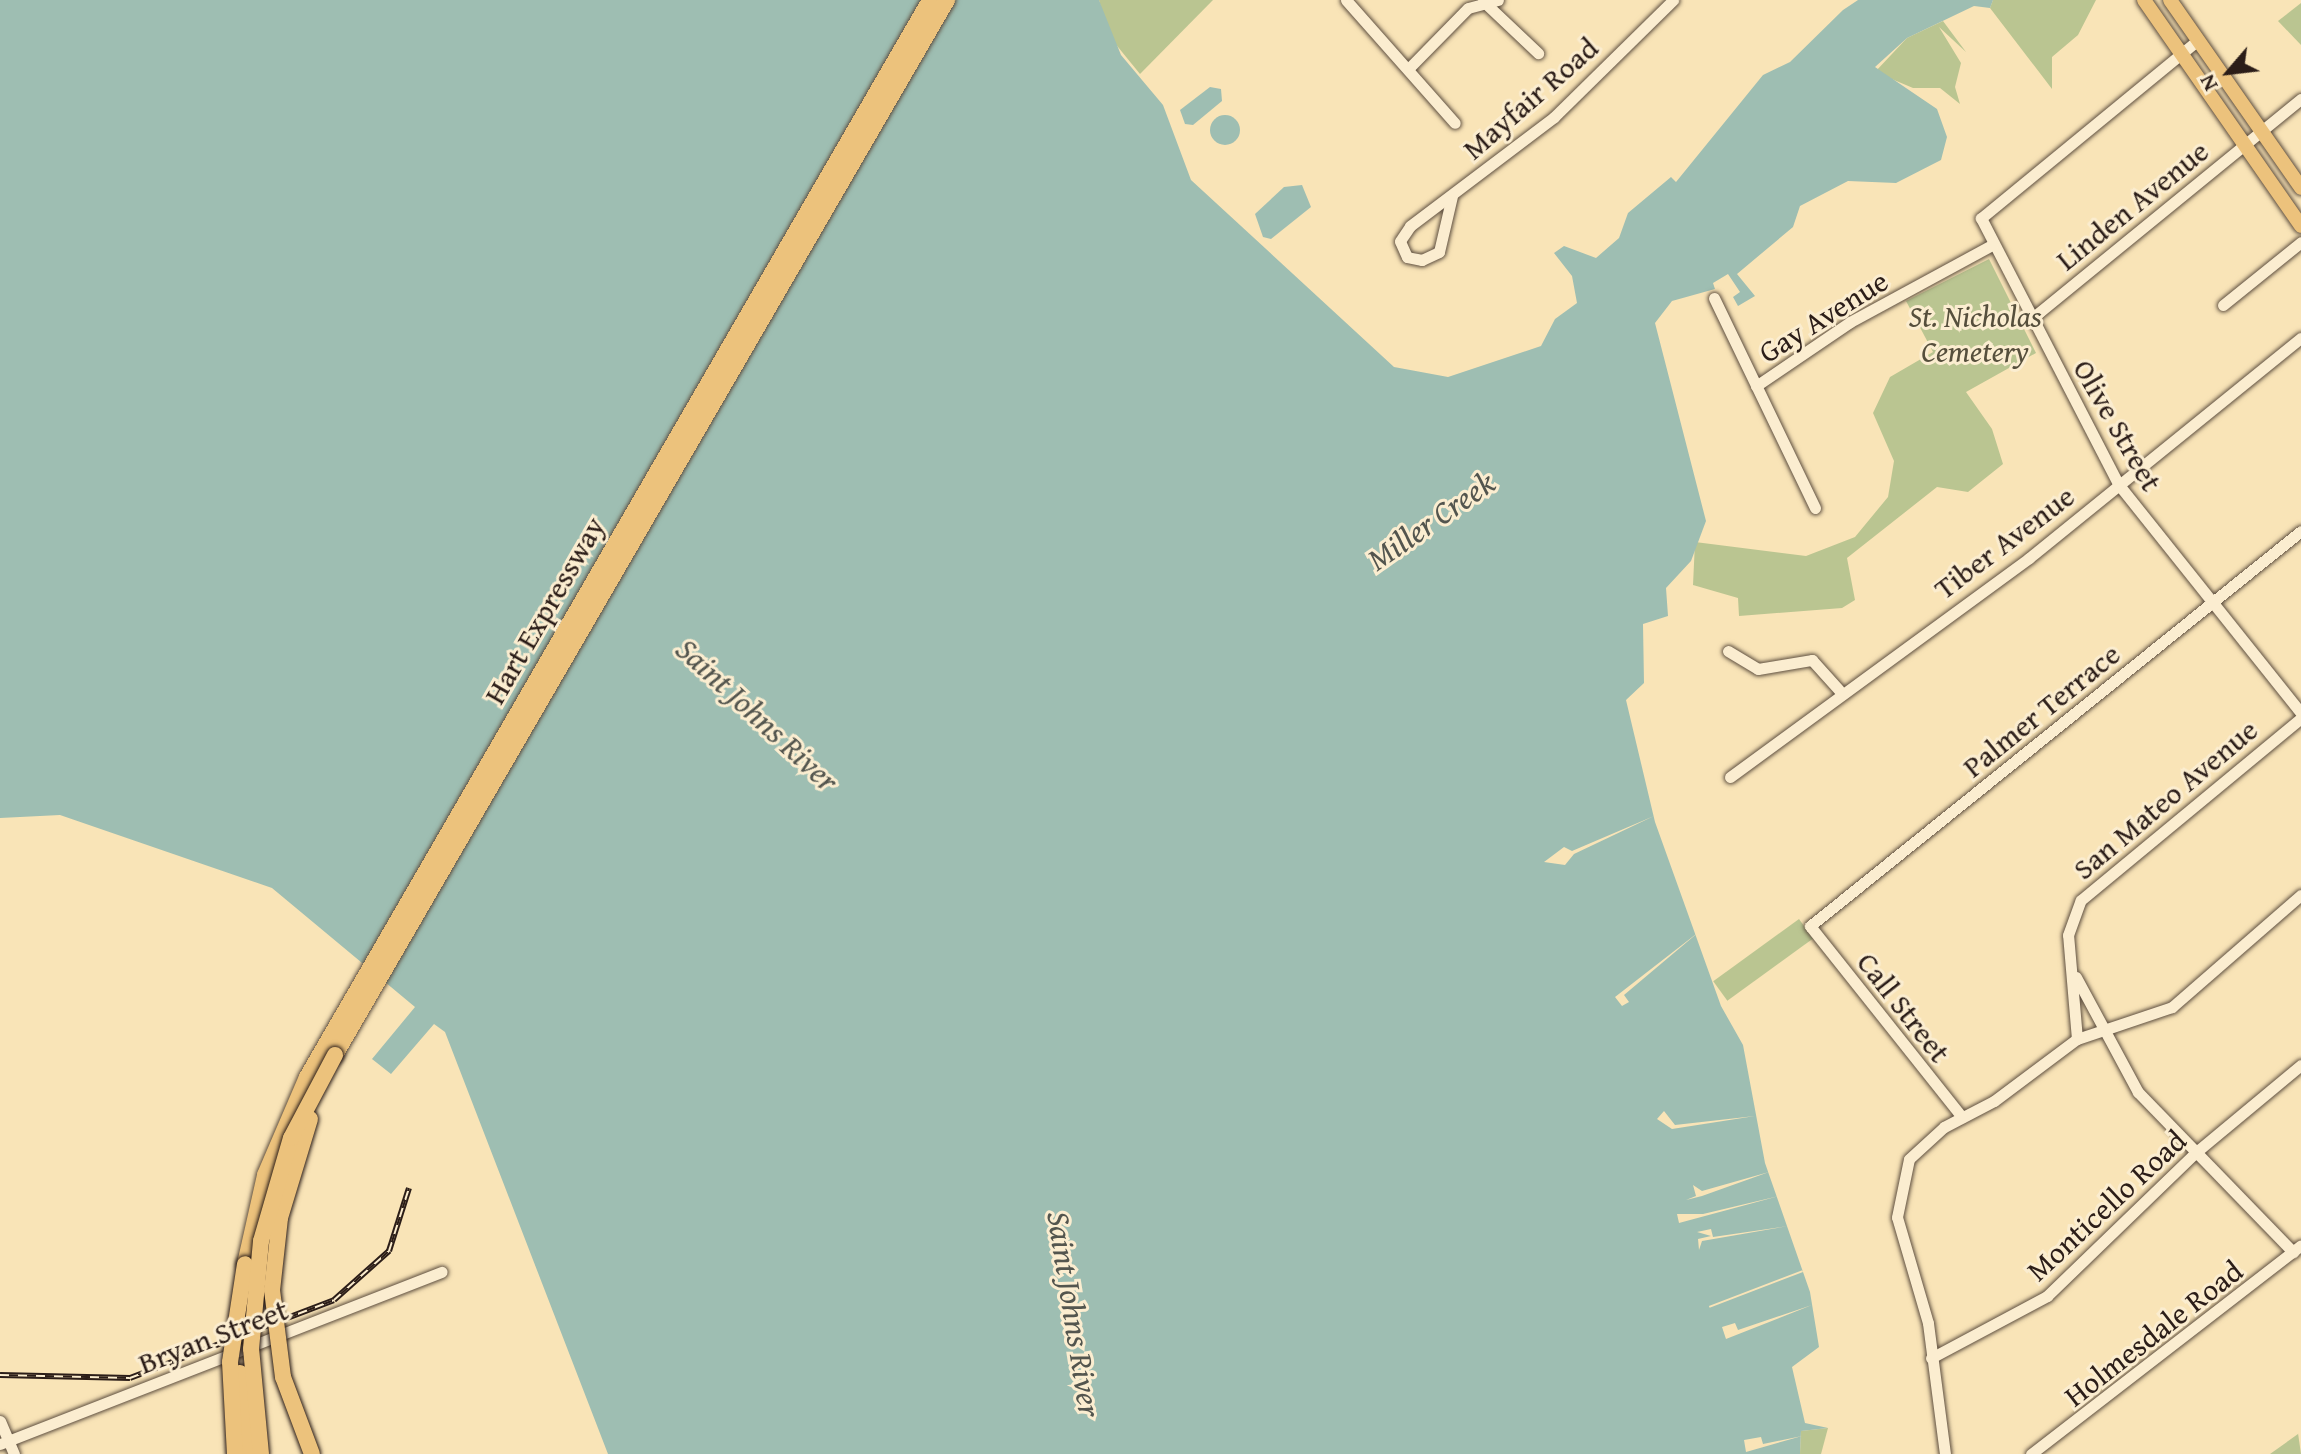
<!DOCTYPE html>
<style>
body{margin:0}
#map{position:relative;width:2301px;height:1454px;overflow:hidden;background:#f9e4b7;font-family:"Gentium Book Plus",serif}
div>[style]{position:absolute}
.green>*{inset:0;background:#bac591;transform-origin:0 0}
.water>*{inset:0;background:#9ebeb2}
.round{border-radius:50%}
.pier>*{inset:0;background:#f9e4b7;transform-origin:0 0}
.roads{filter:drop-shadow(0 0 2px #5e4f40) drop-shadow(0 0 2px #5e4f40)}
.minor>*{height:11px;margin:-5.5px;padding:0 5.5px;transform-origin:5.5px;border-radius:5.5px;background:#fbedd0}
.major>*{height:14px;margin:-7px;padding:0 7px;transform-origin:7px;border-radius:7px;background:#ecc27c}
.highway>*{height:16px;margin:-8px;padding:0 8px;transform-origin:8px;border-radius:8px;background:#ecc27c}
.rail>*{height:6px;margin-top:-3px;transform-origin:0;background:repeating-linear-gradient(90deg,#fbedd0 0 9px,#2b1d18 0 18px);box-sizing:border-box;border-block:2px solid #2b1d18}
.bridges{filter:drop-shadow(0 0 2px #2b1d18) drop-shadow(0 0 2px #2b1d18)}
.highway-bridge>*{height:16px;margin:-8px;padding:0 8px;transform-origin:8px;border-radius:8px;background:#ecc27c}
span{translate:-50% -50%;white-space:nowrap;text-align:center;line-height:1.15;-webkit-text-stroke:6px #fbedd0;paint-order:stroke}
.street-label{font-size:30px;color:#2b1d18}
.park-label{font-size:30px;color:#564f3c;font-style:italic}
.water-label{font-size:32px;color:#53554e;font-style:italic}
.north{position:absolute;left:2189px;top:32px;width:80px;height:80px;-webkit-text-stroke:6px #fbedd0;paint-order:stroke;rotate:242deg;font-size:22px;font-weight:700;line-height:32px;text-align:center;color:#2b1d18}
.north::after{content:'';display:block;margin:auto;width:28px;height:36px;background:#2b1d18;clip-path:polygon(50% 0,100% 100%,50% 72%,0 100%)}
</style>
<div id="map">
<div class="green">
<div style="clip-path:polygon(1099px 0,1213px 0,1140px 74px,1109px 36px)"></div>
<div style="clip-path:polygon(1993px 0,2096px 0,2078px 35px,2052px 57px,2052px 89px,1990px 8px)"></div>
<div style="clip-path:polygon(2301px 3px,2301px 45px,2278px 21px)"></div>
<div style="clip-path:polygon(1943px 21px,1966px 52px,1939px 27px,1961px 63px,1955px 87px,1960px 104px,1940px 88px,1913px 88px,1875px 72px,1907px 38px)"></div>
<div style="clip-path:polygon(1989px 259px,2036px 353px,1966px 392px,1992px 429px,2003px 464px,1968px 492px,1937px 487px,1847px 558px,1855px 600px,1842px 608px,1739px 616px,1738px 598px,1693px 585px,1695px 542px,1806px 556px,1855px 537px,1888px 497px,1894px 461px,1873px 413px,1890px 377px,1933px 352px,1906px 301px)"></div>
<div style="left:1799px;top:919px;width:24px;height:106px;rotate:54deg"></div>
<div style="clip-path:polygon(1828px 1428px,1821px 1454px,1800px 1454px,1801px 1431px)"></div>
<div style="clip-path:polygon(2298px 1433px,2301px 1454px,2270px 1454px,2298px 1434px)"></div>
</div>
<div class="water">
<div style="clip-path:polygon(0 0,1099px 0,1121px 55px,1163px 105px,1191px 180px,1394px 367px,1448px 377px,1541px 346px,1555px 319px,1577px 303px,1572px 276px,1554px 253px,1564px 246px,1596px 258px,1619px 238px,1628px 213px,1671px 177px,1676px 182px,1763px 75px,1790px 62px,1843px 10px,1858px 0,1993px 0,1990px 8px,1974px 6px,1907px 38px,1875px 67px,1937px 109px,1947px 137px,1941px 160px,1896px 183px,1848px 181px,1800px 206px,1793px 227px,1737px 274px,1755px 296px,1738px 306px,1733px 297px,1740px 292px,1728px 274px,1713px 283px,1715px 289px,1672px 301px,1655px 323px,1706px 521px,1691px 561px,1666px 588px,1668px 616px,1643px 624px,1644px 683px,1626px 700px,1655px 822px,1721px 1006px,1743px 1045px,1765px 1163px,1810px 1292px,1819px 1347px,1792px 1367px,1805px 1423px,1828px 1428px,1801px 1431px,1800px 1454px,608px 1454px,445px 1032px,434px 1024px,391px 1074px,372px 1059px,415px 1007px,272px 888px,60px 815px,0 818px)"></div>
<div style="clip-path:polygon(1210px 87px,1221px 89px,1222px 101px,1193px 125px,1185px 124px,1180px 110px)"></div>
<div class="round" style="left:1210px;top:115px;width:30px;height:30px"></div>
<div style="clip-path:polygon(1302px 185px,1311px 207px,1271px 239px,1263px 237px,1255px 214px,1284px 187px)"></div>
</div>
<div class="pier">
<div style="clip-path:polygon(1654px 816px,1574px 854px,1565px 865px,1544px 862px,1564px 847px,1572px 851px)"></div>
<div style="clip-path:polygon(1700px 931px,1624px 995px,1629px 1002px,1622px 1006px,1615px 997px)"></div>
<div style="clip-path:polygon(1664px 1111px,1675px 1125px,1755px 1116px,1672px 1129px,1657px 1119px)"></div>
<div style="clip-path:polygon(1769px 1172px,1702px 1196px,1686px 1200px,1696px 1196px,1693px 1185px,1702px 1191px)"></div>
<div style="clip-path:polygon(1779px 1196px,1679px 1223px,1677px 1214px,1703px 1214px)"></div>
<div style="clip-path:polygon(1788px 1226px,1702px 1241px,1699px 1250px,1698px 1239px,1711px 1236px,1697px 1232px,1711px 1229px,1713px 1237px)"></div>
<div style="left:1803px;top:1272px;width:100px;height:2px;rotate:159deg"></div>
<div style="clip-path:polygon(1812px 1305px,1726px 1339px,1722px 1327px,1735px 1323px,1738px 1330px)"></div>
<div style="clip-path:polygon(1802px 1436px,1746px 1452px,1744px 1440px,1761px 1437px,1763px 1444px)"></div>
</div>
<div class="roads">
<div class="minor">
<div style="left:1346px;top:0;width:164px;rotate:48.5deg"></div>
<div style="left:1483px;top:1px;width:76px;rotate:43.4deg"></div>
<div style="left:2198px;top:40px;width:281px;rotate:140.6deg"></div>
<div style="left:1981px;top:218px;width:301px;rotate:62.7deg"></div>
<div style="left:2119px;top:485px;width:292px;rotate:51.4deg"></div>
<div style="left:1411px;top:66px;width:81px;rotate:-45.5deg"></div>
<div style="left:1468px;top:8px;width:31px;rotate:-15deg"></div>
<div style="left:1452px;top:196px;width:57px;rotate:103.1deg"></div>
<div style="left:1439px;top:252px;width:19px;rotate:155deg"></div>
<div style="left:1422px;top:260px;width:15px;rotate:-169deg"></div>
<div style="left:1407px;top:257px;width:17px;rotate:-114deg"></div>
<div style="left:1400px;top:241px;width:18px;rotate:-56deg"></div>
<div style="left:1410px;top:226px;width:181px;rotate:-37.1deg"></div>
<div style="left:1554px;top:117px;width:167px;rotate:-44.5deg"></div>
<div style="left:1714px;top:298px;width:233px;rotate:64.3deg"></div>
<div style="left:2223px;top:305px;width:100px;rotate:-38.9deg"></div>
<div style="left:2031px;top:319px;width:348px;rotate:-39.2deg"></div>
<div style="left:1756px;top:386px;width:114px;rotate:-34.2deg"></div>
<div style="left:1850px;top:322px;width:162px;rotate:-28.5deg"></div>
<div style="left:1728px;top:651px;width:35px;rotate:31deg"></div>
<div style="left:1758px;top:669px;width:55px;rotate:-9.5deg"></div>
<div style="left:1812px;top:660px;width:40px;rotate:48deg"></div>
<div style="left:1730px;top:777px;width:371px;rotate:-36.2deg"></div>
<div style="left:2029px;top:558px;width:350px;rotate:-39deg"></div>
<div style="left:2076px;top:977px;width:131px;rotate:61.7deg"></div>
<div style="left:2138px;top:1092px;width:223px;rotate:45.9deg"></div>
<div style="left:2077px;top:1039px;width:104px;rotate:-94.9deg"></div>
<div style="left:2068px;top:935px;width:37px;rotate:-70deg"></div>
<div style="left:2081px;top:900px;width:286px;rotate:-39.6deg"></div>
<div style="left:1962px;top:1117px;width:244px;rotate:-128.5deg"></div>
<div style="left:1810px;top:926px;width:630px;rotate:-38.82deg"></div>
<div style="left:1931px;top:1358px;width:132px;rotate:-28.1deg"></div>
<div style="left:2047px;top:1296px;width:206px;rotate:-44deg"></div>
<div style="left:2195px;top:1153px;width:138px;rotate:-39.7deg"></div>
<div style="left:0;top:1421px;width:36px;rotate:67deg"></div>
<div style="left:0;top:1444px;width:474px;rotate:-21.3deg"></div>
<div style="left:1945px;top:1454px;width:132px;rotate:-97.4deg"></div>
<div style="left:1928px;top:1323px;width:110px;rotate:-106.3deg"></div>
<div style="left:1897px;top:1217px;width:59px;rotate:-78.3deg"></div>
<div style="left:1909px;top:1159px;width:47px;rotate:-42.4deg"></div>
<div style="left:1944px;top:1127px;width:56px;rotate:-27.5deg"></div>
<div style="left:1994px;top:1101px;width:104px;rotate:-36.8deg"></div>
<div style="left:2077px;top:1039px;width:100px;rotate:-18.6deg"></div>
<div style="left:2172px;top:1007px;width:171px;rotate:-41deg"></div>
<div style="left:2031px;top:1454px;width:341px;rotate:-37.7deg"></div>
</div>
<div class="major">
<div style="left:2144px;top:0;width:275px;rotate:55.2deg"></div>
<div style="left:2170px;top:0;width:229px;rotate:55.1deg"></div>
</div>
<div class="highway">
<div style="left:335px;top:1055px;width:1220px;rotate:-59.88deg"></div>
<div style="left:245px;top:1264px;width:91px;rotate:-77.3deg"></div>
<div style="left:265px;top:1175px;width:107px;rotate:-66.8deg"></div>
<div style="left:307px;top:1077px;width:1244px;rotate:-59.95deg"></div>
</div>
</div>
<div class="rail">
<div style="left:0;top:1375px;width:130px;rotate:1.3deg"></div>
<div style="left:130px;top:1378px;width:218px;rotate:-20.9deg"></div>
<div style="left:334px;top:1300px;width:74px;rotate:-41.7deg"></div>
<div style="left:389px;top:1251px;width:66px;rotate:-72.4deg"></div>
</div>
<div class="bridges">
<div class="highway-bridge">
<div style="left:310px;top:1119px;width:103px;rotate:106.9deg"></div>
<div style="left:280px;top:1218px;width:72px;rotate:96.3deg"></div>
<div style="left:272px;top:1290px;width:88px;rotate:82.8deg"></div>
<div style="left:283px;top:1377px;width:82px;rotate:69.4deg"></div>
<div style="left:240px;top:1373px;width:81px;rotate:83.7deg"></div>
<div style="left:235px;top:1454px;width:92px;rotate:-93.1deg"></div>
<div style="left:230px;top:1362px;width:99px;rotate:-81.3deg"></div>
<div style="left:261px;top:1454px;width:105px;rotate:-95.4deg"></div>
<div style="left:251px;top:1349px;width:108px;rotate:-84.7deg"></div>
<div style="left:261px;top:1241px;width:107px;rotate:-73.8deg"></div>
<div style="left:291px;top:1138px;width:94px;rotate:-62.1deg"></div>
</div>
</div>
<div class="street-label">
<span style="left:1530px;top:98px;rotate:-41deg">Mayfair Road</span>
<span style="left:2132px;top:205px;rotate:-39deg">Linden Avenue</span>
<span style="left:1823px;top:316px;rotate:-32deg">Gay Avenue</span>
<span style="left:2118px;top:425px;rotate:60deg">Olive Street</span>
<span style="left:2004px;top:542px;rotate:-37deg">Tiber Avenue</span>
<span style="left:544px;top:610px;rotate:-60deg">Hart Expressway</span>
<span style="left:2041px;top:710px;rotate:-39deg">Palmer Terrace</span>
<span style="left:2165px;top:799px;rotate:-40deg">San Mateo Avenue</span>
<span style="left:1904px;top:1007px;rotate:52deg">Call Street</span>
<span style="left:2106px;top:1205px;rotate:-43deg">Monticello Road</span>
<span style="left:2153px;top:1333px;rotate:-38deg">Holmesdale Road</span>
<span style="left:213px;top:1336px;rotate:-21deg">Bryan Street</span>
</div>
<div class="park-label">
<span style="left:1975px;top:333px">St. Nicholas<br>Cemetery</span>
</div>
<div class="water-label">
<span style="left:1431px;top:521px;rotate:-35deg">Miller Creek</span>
<span style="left:757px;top:715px;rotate:43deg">Saint Johns River</span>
<span style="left:1074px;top:1314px;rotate:81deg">Saint Johns River</span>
</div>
<div class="north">N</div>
</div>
